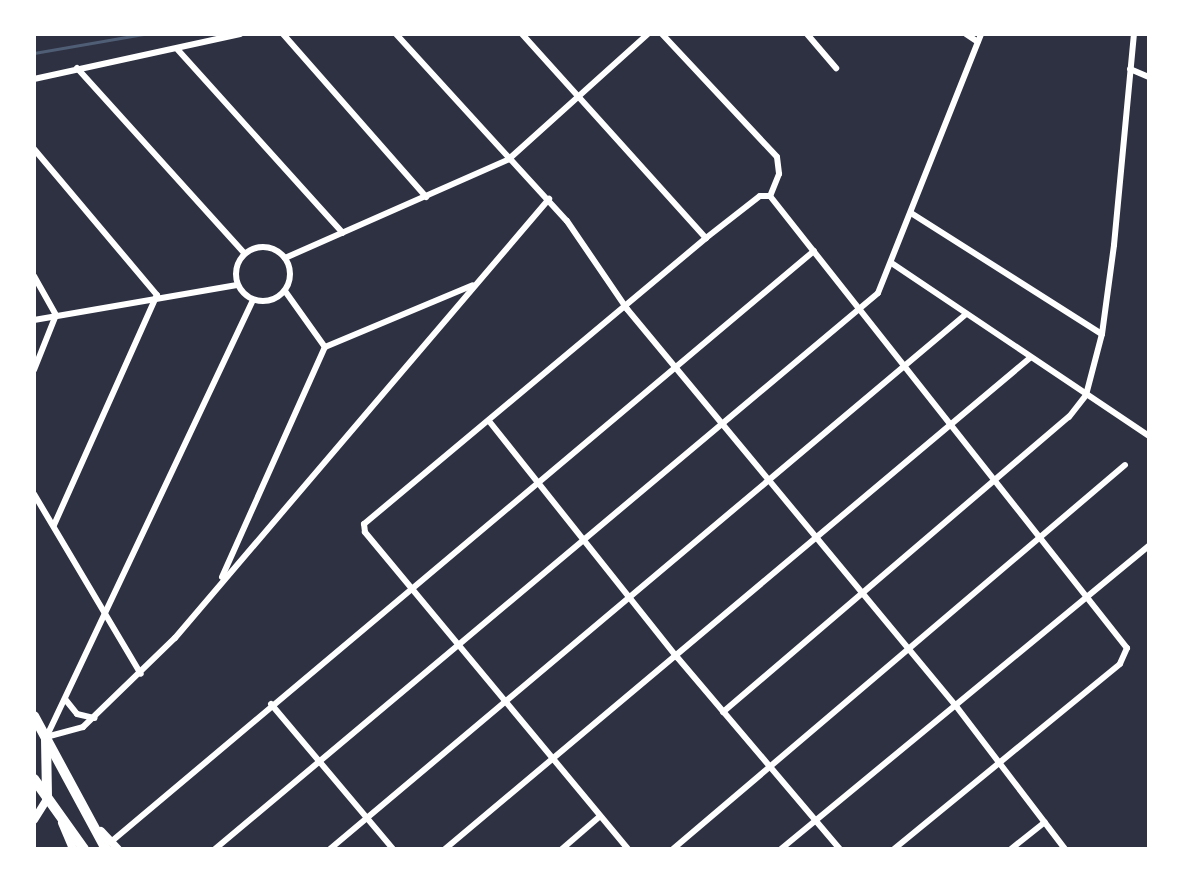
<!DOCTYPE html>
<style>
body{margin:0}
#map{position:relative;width:1183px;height:883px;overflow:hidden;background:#2d3142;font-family:"Sofia Sans Condensed",sans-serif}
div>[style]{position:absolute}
.stream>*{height:3px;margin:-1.5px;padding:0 1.5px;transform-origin:1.5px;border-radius:1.5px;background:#4f5d75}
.minor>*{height:6px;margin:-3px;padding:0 3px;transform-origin:3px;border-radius:3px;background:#fff}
.minor>.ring{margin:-3px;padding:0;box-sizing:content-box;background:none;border:6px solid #fff;border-radius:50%}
.tertiary>*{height:8px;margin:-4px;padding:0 4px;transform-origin:4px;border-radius:4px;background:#fff}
.primary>*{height:10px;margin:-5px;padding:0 5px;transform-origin:5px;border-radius:5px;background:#fff}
span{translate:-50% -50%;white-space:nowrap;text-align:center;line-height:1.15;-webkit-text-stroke:8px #fff;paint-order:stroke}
.frame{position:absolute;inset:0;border:36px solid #fff;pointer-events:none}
</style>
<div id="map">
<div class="stream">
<div style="left:34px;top:53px;width:111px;rotate:-9.9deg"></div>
</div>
<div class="minor">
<div style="left:283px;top:34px;width:217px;rotate:48.7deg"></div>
<div style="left:396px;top:34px;width:253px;rotate:47.6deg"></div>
<div style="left:567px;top:221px;width:107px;rotate:55.7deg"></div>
<div style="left:627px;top:309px;width:516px;rotate:50.35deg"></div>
<div style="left:956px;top:706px;width:180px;rotate:52.7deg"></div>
<div style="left:522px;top:34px;width:275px;rotate:48deg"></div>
<div style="left:662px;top:34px;width:168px;rotate:46.9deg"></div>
<div style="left:777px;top:157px;width:17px;rotate:83deg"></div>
<div style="left:779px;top:174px;width:24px;rotate:112deg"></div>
<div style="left:807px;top:34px;width:45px;rotate:49.5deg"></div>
<div style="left:966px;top:34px;width:14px;rotate:34deg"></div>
<div style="left:178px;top:50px;width:246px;rotate:48deg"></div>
<div style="left:77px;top:68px;width:249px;rotate:47.9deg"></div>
<div style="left:1130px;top:69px;width:21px;rotate:23deg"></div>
<div style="left:34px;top:79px;width:211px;rotate:-12.3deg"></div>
<div style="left:34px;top:149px;width:191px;rotate:49.9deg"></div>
<div style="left:770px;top:196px;width:576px;rotate:51.7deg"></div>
<div style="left:1127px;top:648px;width:17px;rotate:114deg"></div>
<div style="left:1120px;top:664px;width:292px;rotate:140.7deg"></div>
<div style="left:911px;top:213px;width:226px;rotate:32.4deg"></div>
<div class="ring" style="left:236px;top:247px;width:48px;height:48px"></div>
<div style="left:285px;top:258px;width:245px;rotate:-23.8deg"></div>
<div style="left:509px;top:159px;width:187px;rotate:-42deg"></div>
<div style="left:893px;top:264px;width:308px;rotate:33.9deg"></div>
<div style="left:34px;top:276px;width:45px;rotate:60.6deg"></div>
<div style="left:285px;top:291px;width:69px;rotate:54.5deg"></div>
<div style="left:253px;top:300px;width:484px;rotate:115.3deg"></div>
<div style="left:46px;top:737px;width:38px;rotate:-15deg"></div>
<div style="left:83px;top:727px;width:128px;rotate:-44.1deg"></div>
<div style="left:175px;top:638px;width:577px;rotate:-49.57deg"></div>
<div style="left:34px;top:320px;width:206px;rotate:-9.8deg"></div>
<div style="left:325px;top:347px;width:160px;rotate:-22.7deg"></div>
<div style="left:34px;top:370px;width:59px;rotate:-68.2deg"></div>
<div style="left:489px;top:421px;width:302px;rotate:51.5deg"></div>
<div style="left:677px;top:657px;width:252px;rotate:49.7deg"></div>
<div style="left:34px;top:494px;width:209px;rotate:59.3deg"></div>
<div style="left:54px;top:525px;width:252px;rotate:-65.9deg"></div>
<div style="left:222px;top:577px;width:252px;rotate:-65.9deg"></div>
<div style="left:65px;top:699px;width:19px;rotate:51deg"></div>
<div style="left:77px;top:714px;width:18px;rotate:13deg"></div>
<div style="left:271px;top:704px;width:189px;rotate:49.9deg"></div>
<div style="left:723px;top:712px;width:455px;rotate:-40.5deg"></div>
<div style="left:1069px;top:417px;width:28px;rotate:-52deg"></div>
<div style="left:1086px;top:395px;width:63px;rotate:-75.3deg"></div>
<div style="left:1102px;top:334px;width:90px;rotate:-82.3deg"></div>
<div style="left:1114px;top:245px;width:212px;rotate:-84.6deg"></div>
<div style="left:112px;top:841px;width:917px;rotate:-40.05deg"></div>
<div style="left:215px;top:849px;width:865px;rotate:-39.98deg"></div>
<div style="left:878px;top:293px;width:279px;rotate:-68.3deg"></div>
<div style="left:330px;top:849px;width:830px;rotate:-40.06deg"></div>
<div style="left:445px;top:849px;width:764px;rotate:-40.01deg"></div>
<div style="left:562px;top:849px;width:49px;rotate:-40.9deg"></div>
<div style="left:628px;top:849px;width:412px;rotate:-129.7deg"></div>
<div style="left:365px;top:532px;width:8px;rotate:-97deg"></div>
<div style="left:364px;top:524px;width:446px;rotate:-39.9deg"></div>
<div style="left:706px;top:238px;width:68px;rotate:-37.9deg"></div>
<div style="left:760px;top:196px;width:10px"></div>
<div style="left:673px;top:849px;width:593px;rotate:-40.35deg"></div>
<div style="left:781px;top:849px;width:477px;rotate:-39.5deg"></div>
<div style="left:1011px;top:849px;width:43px;rotate:-38.5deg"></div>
</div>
<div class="tertiary">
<div style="left:34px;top:820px;width:25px;rotate:-58deg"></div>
<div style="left:62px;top:823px;width:28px;rotate:67deg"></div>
<div style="left:101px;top:831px;width:25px;rotate:47deg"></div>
</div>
<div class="primary">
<div style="left:34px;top:716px;width:151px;rotate:61.6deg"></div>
<div style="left:46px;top:739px;width:60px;rotate:89deg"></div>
<div style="left:34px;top:779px;width:86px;rotate:54.5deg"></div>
</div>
<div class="frame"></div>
</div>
